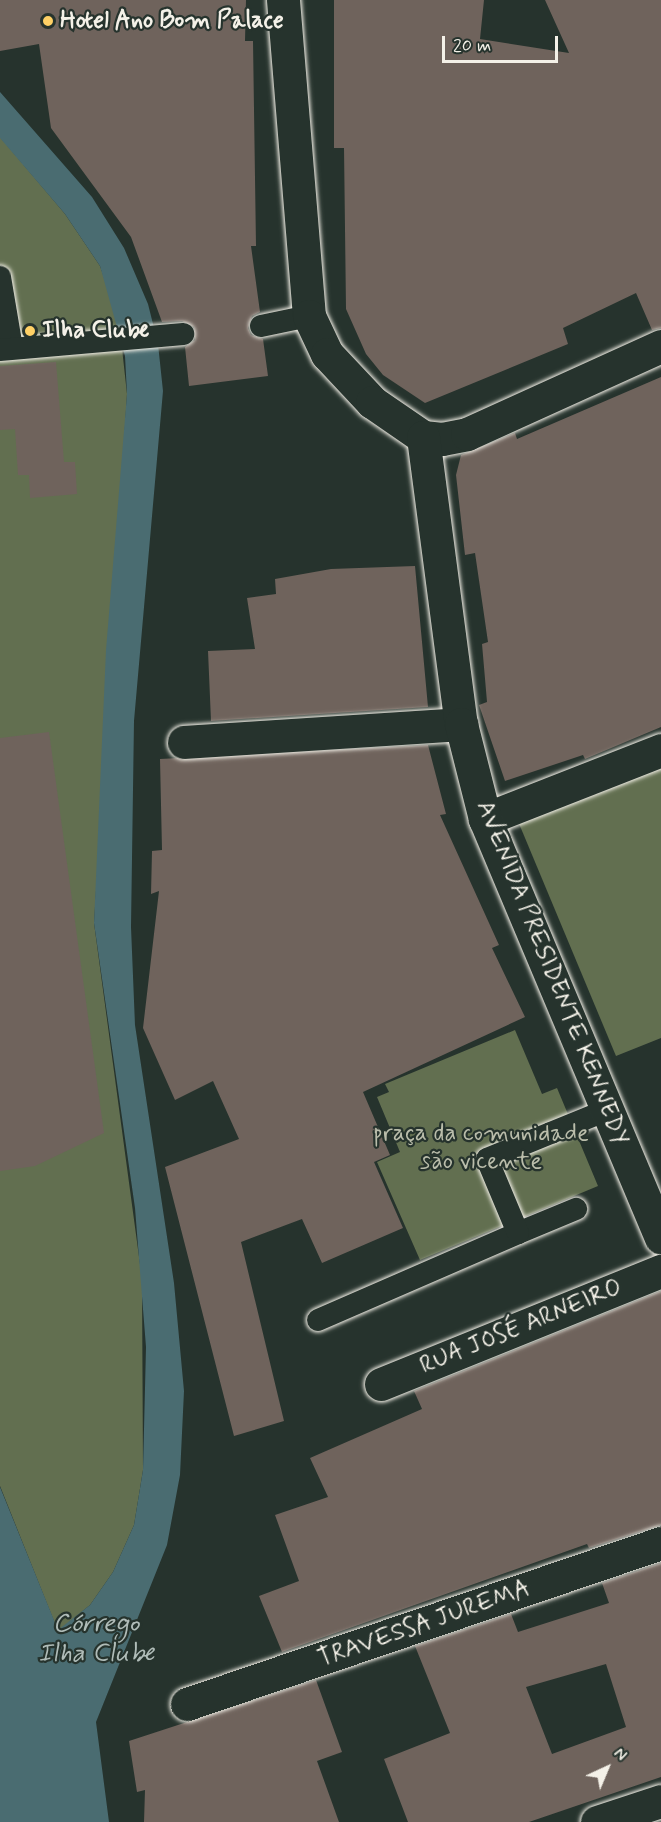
<!DOCTYPE html>
<meta charset="utf-8">
<style>
body{margin:0}
#map{position:relative;width:661px;height:1822px;overflow:hidden;background:#26332d;font-family:Mynerve,sans-serif}
div>[style]{position:absolute}
.green>*{inset:0;background:#626f50}
.water>*{inset:0;background:#4a6c71}
.building>*{inset:0;background:#6f635c}
.roads{filter:drop-shadow(0 0 2px #f4f1e8) drop-shadow(0 0 2px #f4f1e8)}
.lane>*{height:22px;margin:-11px;padding:0 11px;transform-origin:11px;border-radius:11px;background:#26332d}
.street>*{height:33px;margin:-16.5px;padding:0 16.5px;transform-origin:16.5px;border-radius:16.5px;background:#26332d}
.secondary>*{height:33px;margin:-16.5px;padding:0 16.5px;transform-origin:16.5px;border-radius:16.5px;background:#26332d}
.dots>*{width:16px;height:16px;translate:-50% -50%;box-sizing:border-box;border:3px solid #26332d;border-radius:50%}
span{translate:-50% -50%;white-space:nowrap;text-align:center;line-height:1.15;-webkit-text-stroke:4.5px #26332d;paint-order:stroke}
.poi-label{font-size:24px;color:#f4f1e8;font-weight:700}
.left{translate:0 -50%;text-align:left}
.street-label{font-size:24px;color:#f4f1e8}
.park-label{font-size:24px;color:#babdab}
.water-label{font-size:26px;color:#b0bcb8;font-style:italic}
.north{position:absolute;left:577px;top:1738px;width:60px;height:60px;-webkit-text-stroke:4px #26332d;paint-order:stroke;rotate:44deg;font-size:16px;font-weight:700;line-height:24px;text-align:center;color:#f4f1e8}
.north::after{content:'';display:block;margin:auto;width:21px;height:27px;background:#f4f1e8;clip-path:polygon(50% 0,100% 100%,50% 72%,0 100%)}
.scale{position:absolute;left:442px;top:36px;width:116px;height:27px;box-sizing:border-box;border:3px solid #f4f1e8;border-top:0;padding-left:8px;font-size:18px;line-height:21px;white-space:nowrap;color:#f4f1e8;-webkit-text-stroke:4px #26332d;paint-order:stroke}
</style>
<div id="map">
<div class="green">
<div style="clip-path:polygon(0 137px,65px 214px,100px 266px,119px 321px,127px 394px,94px 923px,142px 1279px,143px 1470px,134px 1525px,113px 1572px,90px 1605px,58px 1631px,0 1486px)"></div>
<div style="clip-path:polygon(661px 759px,661px 1038px,616px 1056px,515px 814px)"></div>
<div style="clip-path:polygon(515px 1030px,542px 1094px,557px 1088px,598px 1186px,420px 1260px,377px 1162px,400px 1152px,377px 1097px,389px 1092px,385px 1084px)"></div>
</div>
<div class="water">
<div style="clip-path:polygon(0 92px,92px 197px,124px 248px,148px 304px,158px 344px,163px 391px,134px 721px,131px 927px,135px 1025px,174px 1283px,184px 1391px,180px 1475px,167px 1545px,96px 1722px,109px 1822px,0 1822px,0 1487px,58px 1630px,90px 1605px,113px 1572px,134px 1525px,143px 1470px,146px 1347px,135px 1208px,94px 923px,106px 650px,127px 394px,125px 356px,100px 266px,65px 214px,0 138px)"></div>
</div>
<div class="building">
<div style="clip-path:polygon(0 0,246px 0,245px 41px,253px 41px,256px 246px,251px 246px,260px 312px,252px 316px,248px 328px,251px 335px,263px 339px,268px 376px,189px 386px,185px 347px,195px 340px,194px 327px,182px 321px,162px 322px,131px 237px,51px 128px,39px 44px,0 51px)"></div>
<div style="clip-path:polygon(334px 0,484px 0,480px 39px,569px 53px,545px 0,661px 0,661px 328px,652px 330px,636px 293px,563px 328px,568px 344px,425px 403px,383px 375px,366px 354px,346px 309px,344px 148px,334px 148px)"></div>
<div style="clip-path:polygon(56px 362px,64px 462px,75px 462px,77px 494px,30px 498px,29px 475px,18px 475px,15px 429px,0 430px,0 366px)"></div>
<div style="clip-path:polygon(661px 377px,661px 727px,585px 759px,583px 755px,505px 781px,479px 705px,487px 702px,482px 644px,488px 642px,475px 553px,465px 555px,456px 475px,461px 455px,515px 433px,517px 439px)"></div>
<div style="clip-path:polygon(415px 566px,428px 707px,211px 721px,208px 651px,255px 649px,247px 598px,276px 594px,275px 579px,331px 569px)"></div>
<div style="clip-path:polygon(49px 732px,104px 1133px,35px 1166px,0 1171px,0 738px)"></div>
<div style="clip-path:polygon(428px 745px,446px 814px,440px 815px,499px 945px,492px 948px,525px 1017px,363px 1092px,390px 1155px,374px 1162px,403px 1228px,322px 1263px,302px 1219px,241px 1242px,284px 1421px,234px 1436px,165px 1167px,239px 1139px,213px 1081px,175px 1100px,143px 1028px,159px 891px,151px 894px,152px 851px,162px 850px,160px 759px)"></div>
<div style="clip-path:polygon(661px 1291px,661px 1525px,589px 1548px,587px 1544px,282px 1652px,259px 1596px,299px 1581px,275px 1515px,328px 1497px,310px 1458px,422px 1409px,414px 1391px)"></div>
<div style="clip-path:polygon(evenodd,661px 1563px,661px 1777px,529px 1822px,408px 1822px,384px 1759px,450px 1733px,415px 1646px,511px 1614px,518px 1632px,609px 1603px,602px 1583px,661px 1563px,606px 1664px,626px 1727px,552px 1754px,526px 1687px,606px 1664px)"></div>
<div style="clip-path:polygon(316px 1680px,342px 1752px,317px 1761px,339px 1822px,144px 1822px,145px 1790px,137px 1792px,129px 1741px)"></div>
</div>
<div class="roads">
<div class="lane">
<div style="left:0;top:277px;width:72px;rotate:80.4deg"></div>
<div style="left:261px;top:326px;width:49px;rotate:-11.8deg"></div>
<div style="left:0;top:350px;width:184px;rotate:-5deg"></div>
<div style="left:518px;top:1233px;width:63px;rotate:-22.5deg"></div>
<div style="left:318px;top:1320px;width:218px;rotate:-23.5deg"></div>
<div style="left:518px;top:1233px;width:80px;rotate:-112.7deg"></div>
<div style="left:487px;top:1159px;width:130px;rotate:-22.2deg"></div>
</div>
<div class="street">
<div style="left:184px;top:742px;width:278px;rotate:-3.7deg"></div>
<div style="left:485px;top:819px;width:189px;rotate:-21.4deg"></div>
<div style="left:381px;top:1384px;width:302px;rotate:-22deg"></div>
<div style="left:187px;top:1704px;width:501px;rotate:-18.76deg"></div>
<div style="left:597px;top:1822px;width:67px;rotate:-18.2deg"></div>
</div>
<div class="secondary">
<div style="left:283px;top:0;width:317px;rotate:85.3deg"></div>
<div style="left:309px;top:316px;width:42px;rotate:64.7deg"></div>
<div style="left:327px;top:354px;width:66px;rotate:46.8deg"></div>
<div style="left:372px;top:402px;width:62px;rotate:34.5deg"></div>
<div style="left:423px;top:437px;width:19px;rotate:6deg"></div>
<div style="left:442px;top:439px;width:25px;rotate:-11deg"></div>
<div style="left:467px;top:434px;width:213px;rotate:-24.4deg"></div>
<div style="left:423px;top:437px;width:290px;rotate:82.5deg"></div>
<div style="left:461px;top:724px;width:98px;rotate:75.8deg"></div>
<div style="left:485px;top:819px;width:454px;rotate:67.2deg"></div>
</div>
</div>
<div class="dots">
<div style="left:48px;top:21px;background:#ffd166"></div>
<div style="left:30px;top:331px;background:#ffd166"></div>
</div>
<div class="poi-label">
<span class="left" style="left:60px;top:21px">Hotel Ano Bom Palace</span>
<span class="left" style="left:42px;top:331px">Ilha Clube</span>
</div>
<div class="street-label">
<span style="left:552px;top:973px;rotate:68deg">AVENIDA PRESIDENTE KENNEDY</span>
<span style="left:521px;top:1327px;rotate:-22deg">RUA JOSÉ ARNEIRO</span>
<span style="left:424px;top:1624px;rotate:-19deg">TRAVESSA JUREMA</span>
</div>
<div class="park-label">
<span style="left:481px;top:1148px">praça da comunidade<br>são vicente</span>
</div>
<div class="water-label">
<span style="left:96px;top:1640px">Córrego<br>Ilha Clube</span>
</div>
<div class="north">N</div>
<div class="scale">20 m</div>
</div>
